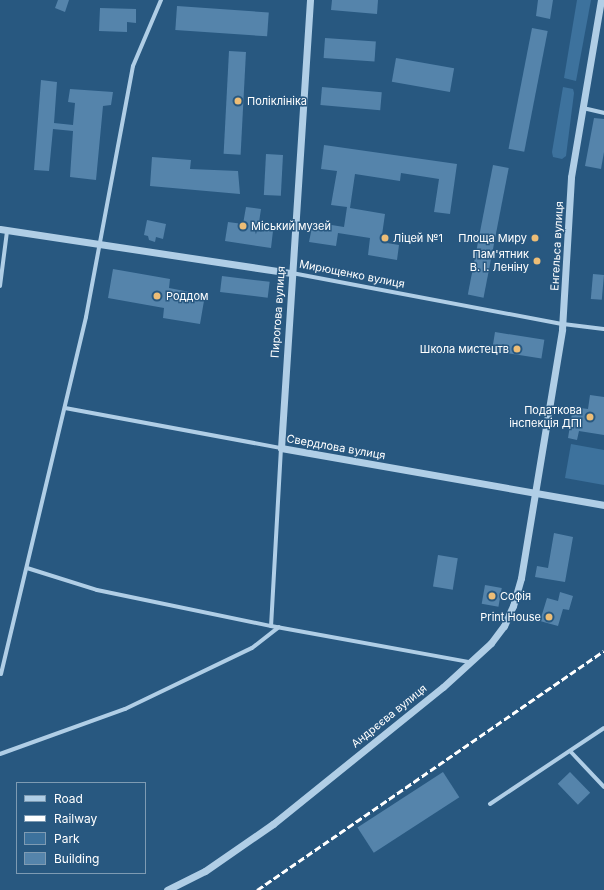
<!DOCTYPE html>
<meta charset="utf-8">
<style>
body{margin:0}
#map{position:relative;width:604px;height:890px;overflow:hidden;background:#285880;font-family:Inter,sans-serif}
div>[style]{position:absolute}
.green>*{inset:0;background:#3d729d}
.building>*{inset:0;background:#5584ab;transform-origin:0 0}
.minor>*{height:4px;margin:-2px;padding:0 2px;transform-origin:2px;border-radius:2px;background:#b0cee6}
.tertiary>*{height:7px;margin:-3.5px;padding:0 3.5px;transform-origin:3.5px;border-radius:3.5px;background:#b0cee6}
.rail>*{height:2.5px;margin-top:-1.25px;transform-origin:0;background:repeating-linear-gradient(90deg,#fff 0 7px,transparent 0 10px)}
.dots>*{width:11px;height:11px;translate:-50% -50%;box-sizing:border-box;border:2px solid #285880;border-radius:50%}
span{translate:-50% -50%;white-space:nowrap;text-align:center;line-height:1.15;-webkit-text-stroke:3px #285880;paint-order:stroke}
.poi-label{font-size:11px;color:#fff}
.left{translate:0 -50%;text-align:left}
.right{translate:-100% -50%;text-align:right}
.street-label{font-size:11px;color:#fff}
.legend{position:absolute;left:16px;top:782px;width:130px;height:92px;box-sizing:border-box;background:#285880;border:1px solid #7e9bb3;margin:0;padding:5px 7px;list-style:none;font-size:12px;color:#fff}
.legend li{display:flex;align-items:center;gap:8px;height:20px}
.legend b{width:20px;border:1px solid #7e9bb3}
</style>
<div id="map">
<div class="green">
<div style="clip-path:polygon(577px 0,591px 0,576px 81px,564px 78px)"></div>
<div style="clip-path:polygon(563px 87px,573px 89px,574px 93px,566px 156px,562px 159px,553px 157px,552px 152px)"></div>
<div style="clip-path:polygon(571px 444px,604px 450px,604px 485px,565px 478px)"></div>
</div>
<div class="building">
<div style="clip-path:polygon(58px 0,69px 0,65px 12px,55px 8px)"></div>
<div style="clip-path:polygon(332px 0,378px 0,377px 14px,331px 10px)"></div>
<div style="clip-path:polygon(538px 0,553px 0,550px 19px,536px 16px)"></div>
<div style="left:177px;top:6px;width:92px;height:24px;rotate:4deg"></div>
<div style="clip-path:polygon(100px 8px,136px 9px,136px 23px,127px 22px,127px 32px,99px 31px)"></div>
<div style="left:532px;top:28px;width:16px;height:123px;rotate:11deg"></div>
<div style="left:325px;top:38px;width:51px;height:20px;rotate:4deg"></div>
<div style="left:229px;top:51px;width:17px;height:103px;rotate:3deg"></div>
<div style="left:396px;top:58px;width:59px;height:24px;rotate:10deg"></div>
<div style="clip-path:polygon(41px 80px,57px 82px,54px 123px,73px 125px,75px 103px,68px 102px,70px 89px,113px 92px,111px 105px,103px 106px,96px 180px,70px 177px,73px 131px,53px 129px,49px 171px,34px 170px)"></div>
<div style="left:322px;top:87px;width:60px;height:18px;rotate:5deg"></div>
<div style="clip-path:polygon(594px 118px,604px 119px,604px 152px,601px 169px,585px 166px)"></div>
<div style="clip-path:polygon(324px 145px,457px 164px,450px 214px,434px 212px,439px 179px,401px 173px,400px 181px,355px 174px,350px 208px,385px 214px,381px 242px,399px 245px,397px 260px,368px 255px,370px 238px,338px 233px,336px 246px,309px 242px,313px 222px,344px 227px,347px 207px,331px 205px,337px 171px,321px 169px)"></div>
<div style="left:266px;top:154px;width:17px;height:41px;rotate:3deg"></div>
<div style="clip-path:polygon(152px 157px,191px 160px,190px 169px,238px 171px,240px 194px,150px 186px)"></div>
<div style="left:493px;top:165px;width:16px;height:132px;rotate:11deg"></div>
<div style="clip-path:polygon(246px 207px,261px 209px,258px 229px,273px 231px,271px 248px,225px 241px,228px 222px,243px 224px)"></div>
<div style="clip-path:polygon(147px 220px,166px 224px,163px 239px,156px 237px,155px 242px,149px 240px,148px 236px,144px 235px)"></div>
<div style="clip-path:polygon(113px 269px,170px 279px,169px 288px,205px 295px,200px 324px,163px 318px,164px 308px,108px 298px)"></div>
<div style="left:593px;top:274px;width:11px;height:25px;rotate:5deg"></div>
<div style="left:222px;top:276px;width:48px;height:16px;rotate:7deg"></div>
<div style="left:495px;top:332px;width:50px;height:19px;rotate:9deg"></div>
<div style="clip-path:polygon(590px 395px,604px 397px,604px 435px,579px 431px,577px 440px,568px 438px,573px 407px,588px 409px)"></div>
<div style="clip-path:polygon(554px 533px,573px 537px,565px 582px,535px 577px,537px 566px,548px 568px)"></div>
<div style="left:438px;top:555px;width:20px;height:32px;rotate:9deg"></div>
<div style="left:485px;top:585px;width:17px;height:19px;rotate:10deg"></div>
<div style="clip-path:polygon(560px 592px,573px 596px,569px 610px,563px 609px,558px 626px,540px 621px,547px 598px,558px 601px)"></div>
<div style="left:443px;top:772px;width:30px;height:102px;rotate:57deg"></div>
<div style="left:570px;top:772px;width:29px;height:17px;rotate:46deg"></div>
</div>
<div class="minor">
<div style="left:583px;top:108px;width:22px;rotate:13deg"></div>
<div style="left:292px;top:273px;width:276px;rotate:10.7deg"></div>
<div style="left:563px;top:324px;width:41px;rotate:7deg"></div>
<div style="left:0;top:286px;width:55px;rotate:-82.7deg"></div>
<div style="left:65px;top:408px;width:220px;rotate:10.5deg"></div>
<div style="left:281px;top:448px;width:178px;rotate:93.2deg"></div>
<div style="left:27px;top:568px;width:73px;rotate:17.4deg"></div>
<div style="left:97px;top:590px;width:178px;rotate:11.7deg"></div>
<div style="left:271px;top:626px;width:202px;rotate:10.3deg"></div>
<div style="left:1px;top:674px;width:367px;rotate:-76.6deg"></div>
<div style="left:86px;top:317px;width:255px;rotate:-79.4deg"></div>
<div style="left:133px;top:66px;width:72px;rotate:-67deg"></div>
<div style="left:571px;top:752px;width:48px;rotate:46.7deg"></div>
<div style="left:0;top:754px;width:133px;rotate:-19.8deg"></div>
<div style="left:125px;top:709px;width:141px;rotate:-25.7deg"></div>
<div style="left:252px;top:648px;width:34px;rotate:-38deg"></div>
<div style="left:490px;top:804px;width:137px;rotate:-33.7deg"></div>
</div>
<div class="tertiary">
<div style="left:310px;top:0;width:449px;rotate:93.7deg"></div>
<div style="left:281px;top:448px;width:328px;rotate:10deg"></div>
<div style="left:0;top:229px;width:295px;rotate:8.6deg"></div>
<div style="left:167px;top:890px;width:42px;rotate:-26.6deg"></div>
<div style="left:205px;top:871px;width:83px;rotate:-34.7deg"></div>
<div style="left:273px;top:824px;width:218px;rotate:-38.9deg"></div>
<div style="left:443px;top:687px;width:65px;rotate:-42.5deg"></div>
<div style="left:491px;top:643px;width:21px;rotate:-53deg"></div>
<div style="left:504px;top:626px;width:22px;rotate:-66deg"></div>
<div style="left:513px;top:606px;width:29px;rotate:-74deg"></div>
<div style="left:521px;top:578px;width:252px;rotate:-80.6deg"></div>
<div style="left:562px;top:329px;width:152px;rotate:-86.6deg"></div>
<div style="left:571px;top:177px;width:180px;rotate:-80.4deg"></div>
</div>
<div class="rail">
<div style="left:257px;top:890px;width:421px;rotate:-34.6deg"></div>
</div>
<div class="dots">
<div style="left:238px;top:101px;background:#edbd76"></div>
<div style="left:243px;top:226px;background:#edbd76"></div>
<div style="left:385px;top:238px;background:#edbd76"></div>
<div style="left:535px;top:238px;background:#edbd76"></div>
<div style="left:537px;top:261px;background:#edbd76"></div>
<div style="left:157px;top:296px;background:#edbd76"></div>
<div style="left:517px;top:349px;background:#edbd76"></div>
<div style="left:590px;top:417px;background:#edbd76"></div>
<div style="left:492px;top:596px;background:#edbd76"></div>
<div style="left:549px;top:617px;background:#edbd76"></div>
</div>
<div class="poi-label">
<span class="left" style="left:247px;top:101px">Поліклініка</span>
<span class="left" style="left:251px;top:226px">Міський музей</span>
<span class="left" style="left:393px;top:238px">Ліцей №1</span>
<span class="right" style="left:527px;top:238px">Площа Миру</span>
<span class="right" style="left:529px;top:261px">Пам'ятник<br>В. І. Леніну</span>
<span class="left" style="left:166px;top:296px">Роддом</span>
<span class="right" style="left:509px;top:349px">Школа мистецтв</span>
<span class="right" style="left:582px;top:417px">Податкова<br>інспекція ДПІ</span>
<span class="left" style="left:500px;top:596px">Софія</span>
<span class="right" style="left:541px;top:617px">Print House</span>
</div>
<div class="street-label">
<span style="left:557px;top:246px;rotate:-87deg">Енгельса вулиця</span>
<span style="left:352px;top:274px;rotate:11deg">Мирющенко вулиця</span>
<span style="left:278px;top:312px;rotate:-86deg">Пирогова вулиця</span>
<span style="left:336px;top:447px;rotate:10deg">Свердлова вулиця</span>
<span style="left:389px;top:716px;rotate:-39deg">Андрєєва вулиця</span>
</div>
<ul class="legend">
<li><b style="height:5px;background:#b0cee6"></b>Road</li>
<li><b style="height:5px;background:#fff"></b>Railway</li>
<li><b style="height:11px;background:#3d729d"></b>Park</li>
<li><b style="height:11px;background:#5584ab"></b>Building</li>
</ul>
</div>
